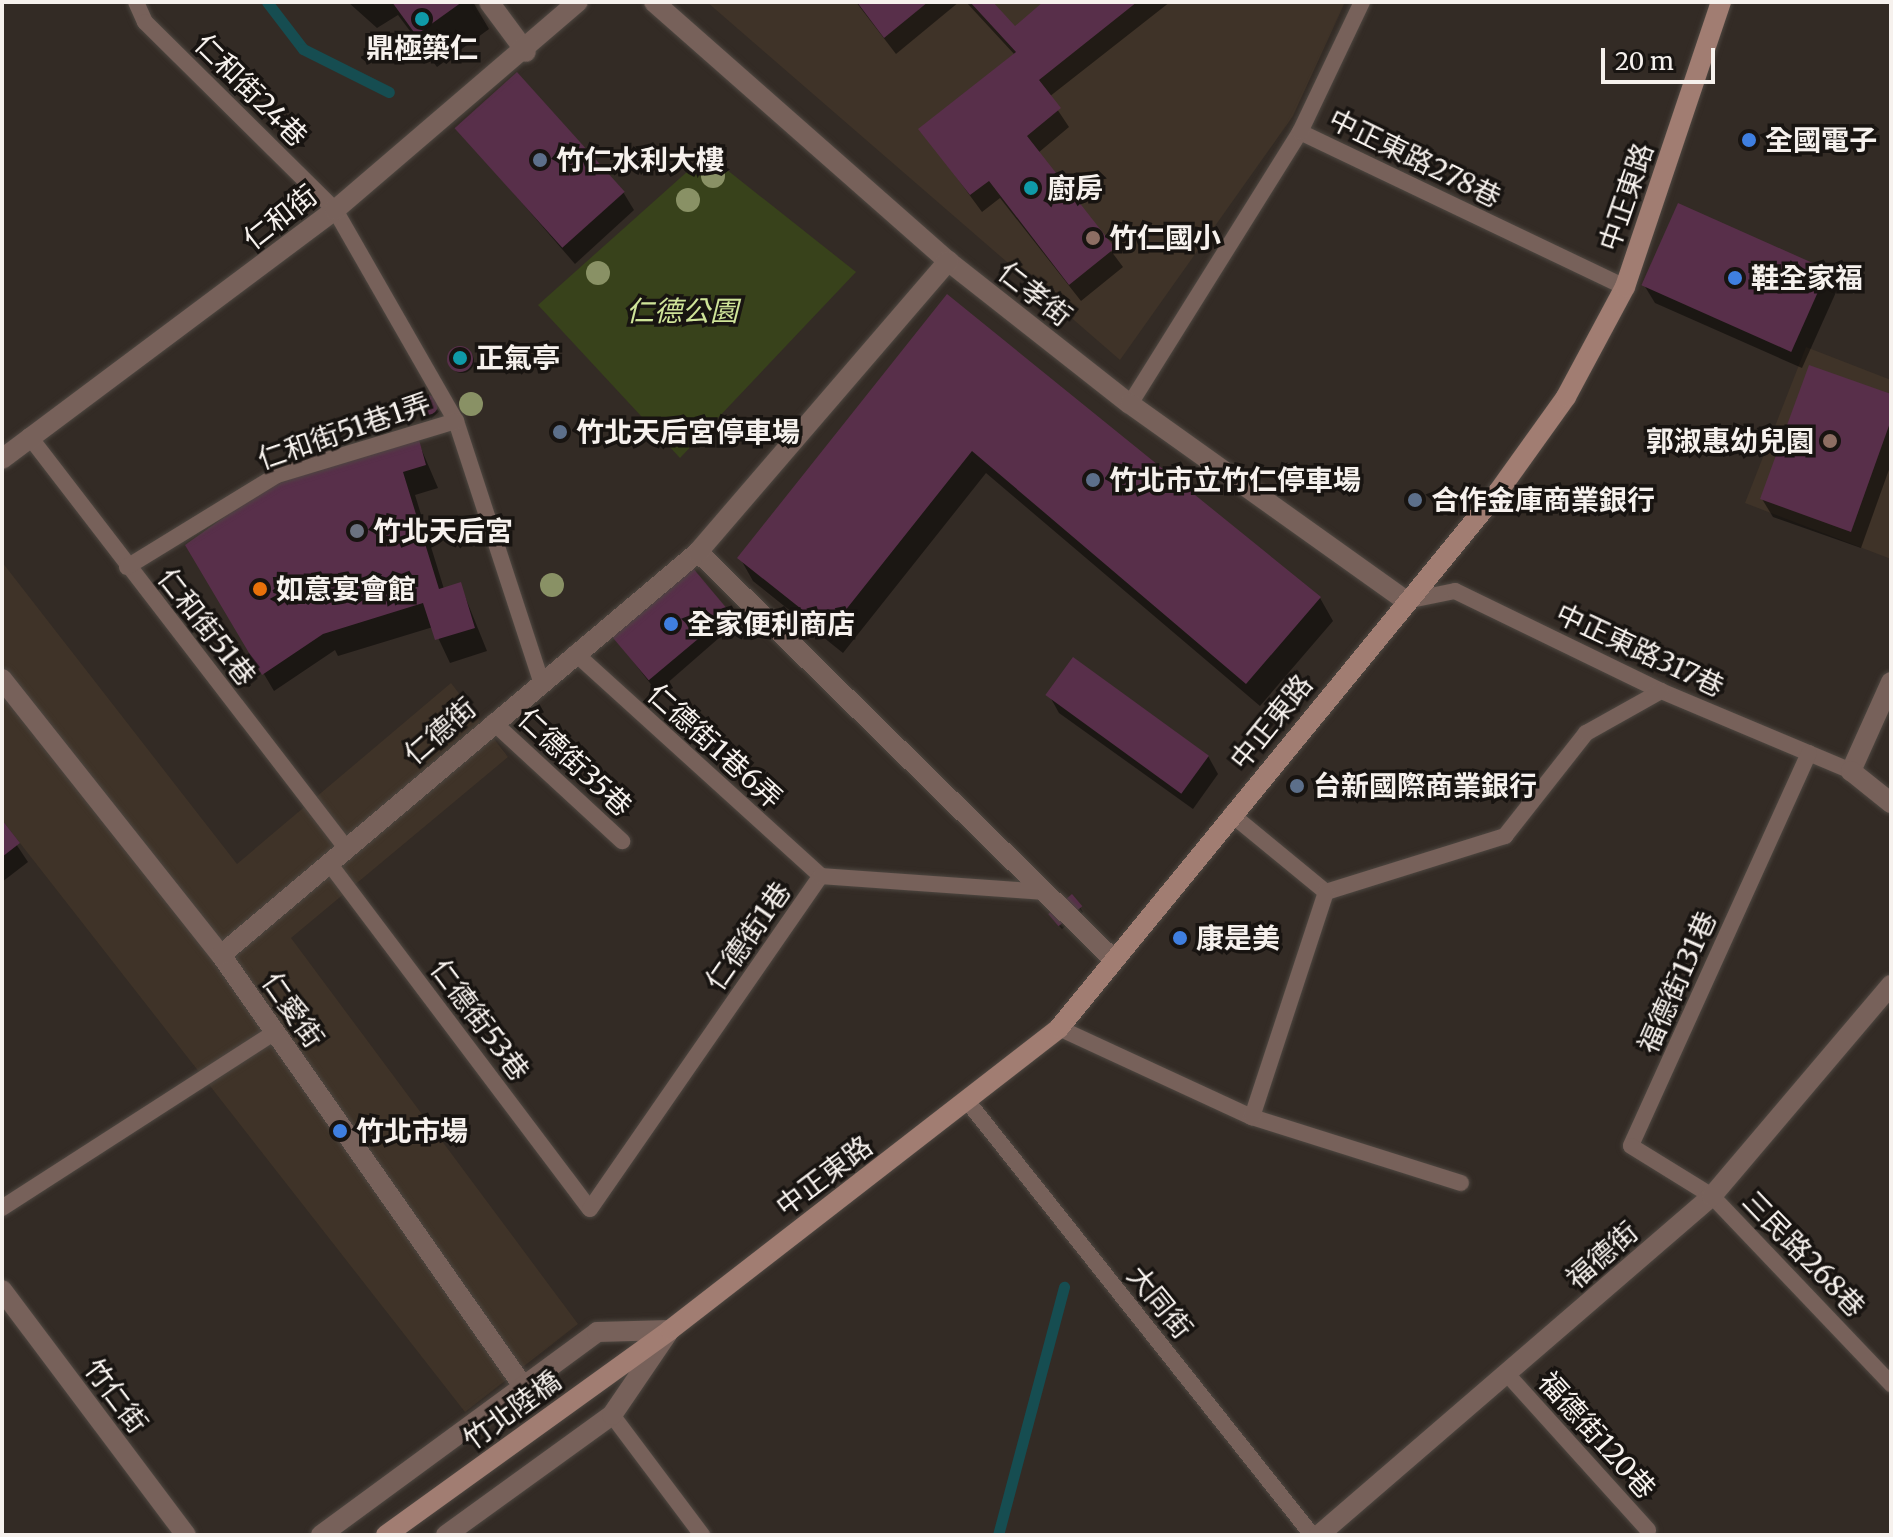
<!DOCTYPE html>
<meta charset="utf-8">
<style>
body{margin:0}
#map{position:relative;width:1893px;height:1537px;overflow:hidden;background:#332b25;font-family:Merriweather,"Noto Sans TC",serif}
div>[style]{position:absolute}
.built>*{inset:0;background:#3f3328}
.green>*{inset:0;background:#38421b}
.shadow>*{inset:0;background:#0007;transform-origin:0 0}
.round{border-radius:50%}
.stream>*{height:11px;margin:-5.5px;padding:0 5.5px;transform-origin:5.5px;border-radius:5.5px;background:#164d51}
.building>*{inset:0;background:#582f4a;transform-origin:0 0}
.roads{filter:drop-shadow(0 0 2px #4e4741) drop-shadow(0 0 2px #4e4741)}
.service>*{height:16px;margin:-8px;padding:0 8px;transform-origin:8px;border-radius:8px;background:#77615a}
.minor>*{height:20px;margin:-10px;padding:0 10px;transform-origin:10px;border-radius:10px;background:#77615a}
.secondary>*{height:20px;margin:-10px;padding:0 10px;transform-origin:10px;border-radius:10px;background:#a17d72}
.trees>*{width:24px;height:24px;margin:-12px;border-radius:50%;background:#899165}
.dots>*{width:22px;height:22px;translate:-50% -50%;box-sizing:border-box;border:4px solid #181411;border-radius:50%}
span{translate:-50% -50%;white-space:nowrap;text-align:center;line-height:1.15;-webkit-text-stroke:7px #181411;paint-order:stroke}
.poi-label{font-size:28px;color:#f6f1ed;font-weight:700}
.left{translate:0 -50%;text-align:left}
.right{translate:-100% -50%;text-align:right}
.street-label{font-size:28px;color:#f6f1ed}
.park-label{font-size:28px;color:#cfe499;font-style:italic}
.frame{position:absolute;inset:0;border:4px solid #f6f1ed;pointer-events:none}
.scale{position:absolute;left:1601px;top:48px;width:114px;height:36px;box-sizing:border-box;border:4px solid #f6f1ed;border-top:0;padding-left:10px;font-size:24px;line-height:28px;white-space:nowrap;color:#f6f1ed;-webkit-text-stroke:6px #181411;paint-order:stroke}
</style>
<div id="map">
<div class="built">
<div style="clip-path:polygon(707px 2px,1345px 2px,1293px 116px,1120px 360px)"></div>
<div style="clip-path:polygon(1806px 347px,1891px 380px,1891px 559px,1745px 503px)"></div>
<div style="clip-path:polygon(2px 562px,237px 864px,451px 683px,508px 757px,291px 938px,578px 1324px,465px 1412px,2px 820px)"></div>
</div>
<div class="green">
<div style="clip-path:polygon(707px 154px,856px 272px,680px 458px,538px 305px)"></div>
</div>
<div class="shadow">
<div style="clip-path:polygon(348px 2px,473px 2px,489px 29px,437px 67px,398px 15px,377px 28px)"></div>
<div style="clip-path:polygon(856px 2px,959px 2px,896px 54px)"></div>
<div style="clip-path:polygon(966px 2px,992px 2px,1015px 29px,1046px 2px,1170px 2px,1049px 97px,1069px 127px,1038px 153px,1123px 267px,1081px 301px,1000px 198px,982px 212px,921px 129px,1015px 55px)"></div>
<div style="clip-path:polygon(458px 129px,623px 192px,634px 210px,575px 264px)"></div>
<div style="clip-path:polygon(1827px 272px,1837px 290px,1802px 368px,1655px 303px,1644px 285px)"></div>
<div style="clip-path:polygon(948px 297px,1320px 598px,1333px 621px,1260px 706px,986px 473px,843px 653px,753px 581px,740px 558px)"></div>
<div class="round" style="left:450px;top:349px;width:24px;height:24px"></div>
<div style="clip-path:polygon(1891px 396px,1891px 464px,1861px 548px,1773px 517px,1762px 499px)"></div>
<div style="left:427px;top:398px;width:18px;height:11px;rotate:47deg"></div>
<div style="clip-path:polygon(417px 439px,438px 488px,415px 495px,444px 589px,460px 584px,487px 651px,450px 663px,433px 627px,338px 656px,335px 650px,274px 691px,188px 546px)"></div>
<div style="clip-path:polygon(729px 613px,735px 624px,657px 692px,614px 637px)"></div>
<div style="clip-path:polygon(1049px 695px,1208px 756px,1218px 774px,1193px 809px,1059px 713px)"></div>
<div style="clip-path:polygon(2px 823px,28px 862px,2px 882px)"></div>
<div style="clip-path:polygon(1080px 907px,1083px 912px,1062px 929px,1054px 920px)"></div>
</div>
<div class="stream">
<div style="left:267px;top:2px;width:59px;rotate:52.5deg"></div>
<div style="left:303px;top:49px;width:96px;rotate:26.6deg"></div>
<div style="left:998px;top:1535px;width:257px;rotate:-75.1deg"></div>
</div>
<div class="building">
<div style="clip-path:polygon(392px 2px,462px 2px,416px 35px)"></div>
<div style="clip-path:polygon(857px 2px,928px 2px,884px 38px)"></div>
<div style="clip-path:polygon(970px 2px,993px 2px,1015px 26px,1043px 2px,1137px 2px,1039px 80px,1061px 108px,1027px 136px,1115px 248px,1069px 285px,989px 181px,970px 195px,918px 129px,1016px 52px)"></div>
<div style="left:517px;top:72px;width:161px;height:84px;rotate:48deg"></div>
<div style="left:1678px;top:203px;width:164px;height:90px;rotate:24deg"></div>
<div style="clip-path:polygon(947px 294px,1321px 597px,1246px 684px,972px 451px,829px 631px,737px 558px)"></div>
<div class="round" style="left:447px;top:346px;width:26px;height:26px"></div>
<div style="clip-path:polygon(1809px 365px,1891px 394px,1891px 420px,1851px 532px,1760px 499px)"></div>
<div class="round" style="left:418px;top:395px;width:20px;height:20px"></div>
<div style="clip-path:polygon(418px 436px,426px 465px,403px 472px,439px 589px,461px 582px,475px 628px,435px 640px,423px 603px,323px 634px,262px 675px,185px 545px,276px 480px)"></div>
<div style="left:692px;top:567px;width:59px;height:106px;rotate:50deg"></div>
<div style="left:1073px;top:657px;width:168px;height:47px;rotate:36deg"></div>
<div style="clip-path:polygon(2px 820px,20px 843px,2px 857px)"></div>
<div style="left:1072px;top:894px;width:16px;height:31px;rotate:50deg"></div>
</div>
<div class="roads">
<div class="service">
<div style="left:136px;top:2px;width:22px;rotate:66deg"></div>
<div style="left:145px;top:22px;width:267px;rotate:44.7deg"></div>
<div style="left:335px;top:210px;width:243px;rotate:60.2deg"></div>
<div style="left:456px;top:421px;width:274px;rotate:71.9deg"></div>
<div style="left:1300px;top:132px;width:360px;rotate:25.5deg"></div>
<div style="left:1130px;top:404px;width:321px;rotate:-58deg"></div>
<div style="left:1300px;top:132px;width:144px;rotate:-64.5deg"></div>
<div style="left:29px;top:436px;width:520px;rotate:52.42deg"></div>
<div style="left:127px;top:567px;width:176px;rotate:-31.5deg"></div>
<div style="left:277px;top:475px;width:187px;rotate:-16.8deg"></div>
<div style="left:1406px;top:601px;width:50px;rotate:-11.5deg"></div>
<div style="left:1455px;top:591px;width:229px;rotate:25.9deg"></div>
<div style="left:1661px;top:691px;width:206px;rotate:22.8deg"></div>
<div style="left:575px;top:653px;width:332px;rotate:42.2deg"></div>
<div style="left:493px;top:722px;width:176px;rotate:42.7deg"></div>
<div style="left:1809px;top:753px;width:431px;rotate:114.4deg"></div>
<div style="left:1631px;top:1146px;width:95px;rotate:31.7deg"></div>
<div style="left:1712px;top:1196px;width:260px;rotate:46.4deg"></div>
<div style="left:1231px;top:814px;width:123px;rotate:39.4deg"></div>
<div style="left:1326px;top:892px;width:188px;rotate:-17.4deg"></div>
<div style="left:1505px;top:836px;width:131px;rotate:-51.8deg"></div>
<div style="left:1586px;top:733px;width:86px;rotate:-29.2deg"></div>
<div style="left:329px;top:863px;width:433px;rotate:53deg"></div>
<div style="left:590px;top:1209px;width:405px;rotate:-55.3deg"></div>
<div style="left:821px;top:876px;width:224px;rotate:4.1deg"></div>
<div style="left:1059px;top:1028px;width:213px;rotate:24.8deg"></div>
<div style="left:1252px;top:1117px;width:219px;rotate:17.5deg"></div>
<div style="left:968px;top:1102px;width:553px;rotate:51.53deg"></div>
<div style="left:1252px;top:1117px;width:237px;rotate:-71.8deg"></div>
<div style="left:2px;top:1208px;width:325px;rotate:-32.8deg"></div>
<div style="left:1508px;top:1375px;width:209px;rotate:47.9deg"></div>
<div style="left:612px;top:1415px;width:150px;rotate:53.1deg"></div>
</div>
<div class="minor">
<div style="left:489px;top:2px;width:62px;rotate:53.5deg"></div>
<div style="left:654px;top:2px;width:392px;rotate:41.4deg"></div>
<div style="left:948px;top:261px;width:231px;rotate:38.2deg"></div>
<div style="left:1130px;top:404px;width:339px;rotate:35.5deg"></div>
<div style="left:2px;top:459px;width:416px;rotate:-36.8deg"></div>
<div style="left:335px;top:210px;width:320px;rotate:-40.6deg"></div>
<div style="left:698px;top:552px;width:581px;rotate:44.44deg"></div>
<div style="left:2px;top:679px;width:352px;rotate:51.6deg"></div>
<div style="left:221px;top:955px;width:526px;rotate:54.98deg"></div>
<div style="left:1891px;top:682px;width:98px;rotate:114.2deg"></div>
<div style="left:1851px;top:771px;width:51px;rotate:38.7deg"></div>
<div style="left:221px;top:955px;width:624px;rotate:-40.19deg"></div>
<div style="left:698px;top:552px;width:384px;rotate:-49.3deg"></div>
<div style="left:2px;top:1290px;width:306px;rotate:53.1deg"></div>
<div style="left:321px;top:1535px;width:343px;rotate:-36.3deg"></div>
<div style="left:597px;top:1332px;width:73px;rotate:-1.6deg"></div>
<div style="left:446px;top:1535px;width:205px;rotate:-35.9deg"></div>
<div style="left:612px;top:1415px;width:99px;rotate:-55.7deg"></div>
<div style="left:1319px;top:1535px;width:519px;rotate:-40.78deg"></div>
<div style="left:1712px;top:1196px;width:277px;rotate:-49.7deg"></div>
</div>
<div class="secondary">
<div style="left:386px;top:1535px;width:350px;rotate:-35.8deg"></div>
<div style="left:670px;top:1330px;width:492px;rotate:-37.8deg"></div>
<div style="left:1059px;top:1028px;width:693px;rotate:-50.68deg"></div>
<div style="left:1498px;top:492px;width:117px;rotate:-54.4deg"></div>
<div style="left:1566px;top:397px;width:125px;rotate:-61.8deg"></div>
<div style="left:1625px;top:287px;width:301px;rotate:-71.4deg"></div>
</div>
</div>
<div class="trees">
<div style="left:713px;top:176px"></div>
<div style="left:688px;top:200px"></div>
<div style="left:598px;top:273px"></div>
<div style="left:471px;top:404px"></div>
<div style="left:552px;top:585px"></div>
</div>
<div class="dots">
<div style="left:422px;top:19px;background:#0f9aa8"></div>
<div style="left:1749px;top:140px;background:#3f7fe0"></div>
<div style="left:540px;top:160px;background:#5c6f8a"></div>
<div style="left:1031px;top:188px;background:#0f9aa8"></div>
<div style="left:1093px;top:238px;background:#8d6e63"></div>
<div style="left:1735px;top:278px;background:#3f7fe0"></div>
<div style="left:460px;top:358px;background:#0f9aa8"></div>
<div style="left:560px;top:432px;background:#5c6f8a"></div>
<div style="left:1830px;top:441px;background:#8d6e63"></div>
<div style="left:1093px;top:480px;background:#5c6f8a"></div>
<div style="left:1415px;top:500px;background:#5c6f8a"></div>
<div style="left:357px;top:531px;background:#6b7280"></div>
<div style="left:260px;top:589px;background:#e8710a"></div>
<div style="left:671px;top:624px;background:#3f7fe0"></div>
<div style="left:1297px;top:786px;background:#5c6f8a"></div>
<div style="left:1180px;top:938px;background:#3f7fe0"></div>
<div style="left:340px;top:1131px;background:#3f7fe0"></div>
</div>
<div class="poi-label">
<span style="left:422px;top:48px">鼎極築仁</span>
<span class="left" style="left:1765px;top:140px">全國電子</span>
<span class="left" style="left:556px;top:160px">竹仁水利大樓</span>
<span class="left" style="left:1047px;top:188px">廚房</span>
<span class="left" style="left:1109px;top:238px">竹仁國小</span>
<span class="left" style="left:1751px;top:278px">鞋全家福</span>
<span class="left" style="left:476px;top:358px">正氣亭</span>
<span class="left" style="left:576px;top:432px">竹北天后宮停車場</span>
<span class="right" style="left:1814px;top:441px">郭淑惠幼兒園</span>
<span class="left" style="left:1109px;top:480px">竹北市立竹仁停車場</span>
<span class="left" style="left:1431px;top:500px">合作金庫商業銀行</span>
<span class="left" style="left:373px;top:531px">竹北天后宮</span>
<span class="left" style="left:276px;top:589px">如意宴會館</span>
<span class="left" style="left:687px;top:624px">全家便利商店</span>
<span class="left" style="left:1313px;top:786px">台新國際商業銀行</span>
<span class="left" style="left:1196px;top:938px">康是美</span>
<span class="left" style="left:356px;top:1131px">竹北市場</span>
</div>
<div class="street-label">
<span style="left:251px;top:90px;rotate:45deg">仁和街24巷</span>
<span style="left:1415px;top:158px;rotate:26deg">中正東路278巷</span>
<span style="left:1626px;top:197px;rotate:-71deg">中正東路</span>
<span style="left:280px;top:217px;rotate:-38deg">仁和街</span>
<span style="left:1035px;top:294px;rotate:38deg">仁孝街</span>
<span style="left:344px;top:431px;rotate:-19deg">仁和街51巷1弄</span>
<span style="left:207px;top:627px;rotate:52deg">仁和街51巷</span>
<span style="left:1640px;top:650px;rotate:25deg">中正東路317巷</span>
<span style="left:1271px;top:722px;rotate:-51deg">中正東路</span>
<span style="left:440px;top:731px;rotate:-41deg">仁德街</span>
<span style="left:715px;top:746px;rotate:42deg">仁德街1巷6弄</span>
<span style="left:575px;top:762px;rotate:43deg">仁德街35巷</span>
<span style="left:748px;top:936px;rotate:-55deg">仁德街1巷</span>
<span style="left:1677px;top:982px;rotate:-66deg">福德街131巷</span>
<span style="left:293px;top:1010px;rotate:55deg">仁愛街</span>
<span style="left:480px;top:1020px;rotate:53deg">仁德街53巷</span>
<span style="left:824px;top:1176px;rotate:-37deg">中正東路</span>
<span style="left:1804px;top:1254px;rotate:46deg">三民路268巷</span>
<span style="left:1602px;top:1255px;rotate:-41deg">福德街</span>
<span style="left:1160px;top:1302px;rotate:51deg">大同街</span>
<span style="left:116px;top:1396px;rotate:53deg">竹仁街</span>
<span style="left:512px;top:1410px;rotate:-36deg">竹北陸橋</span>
<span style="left:1597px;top:1435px;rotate:48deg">福德街120巷</span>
</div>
<div class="park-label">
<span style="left:682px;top:311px">仁德公園</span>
</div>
<div class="frame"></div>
<div class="scale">20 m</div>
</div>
